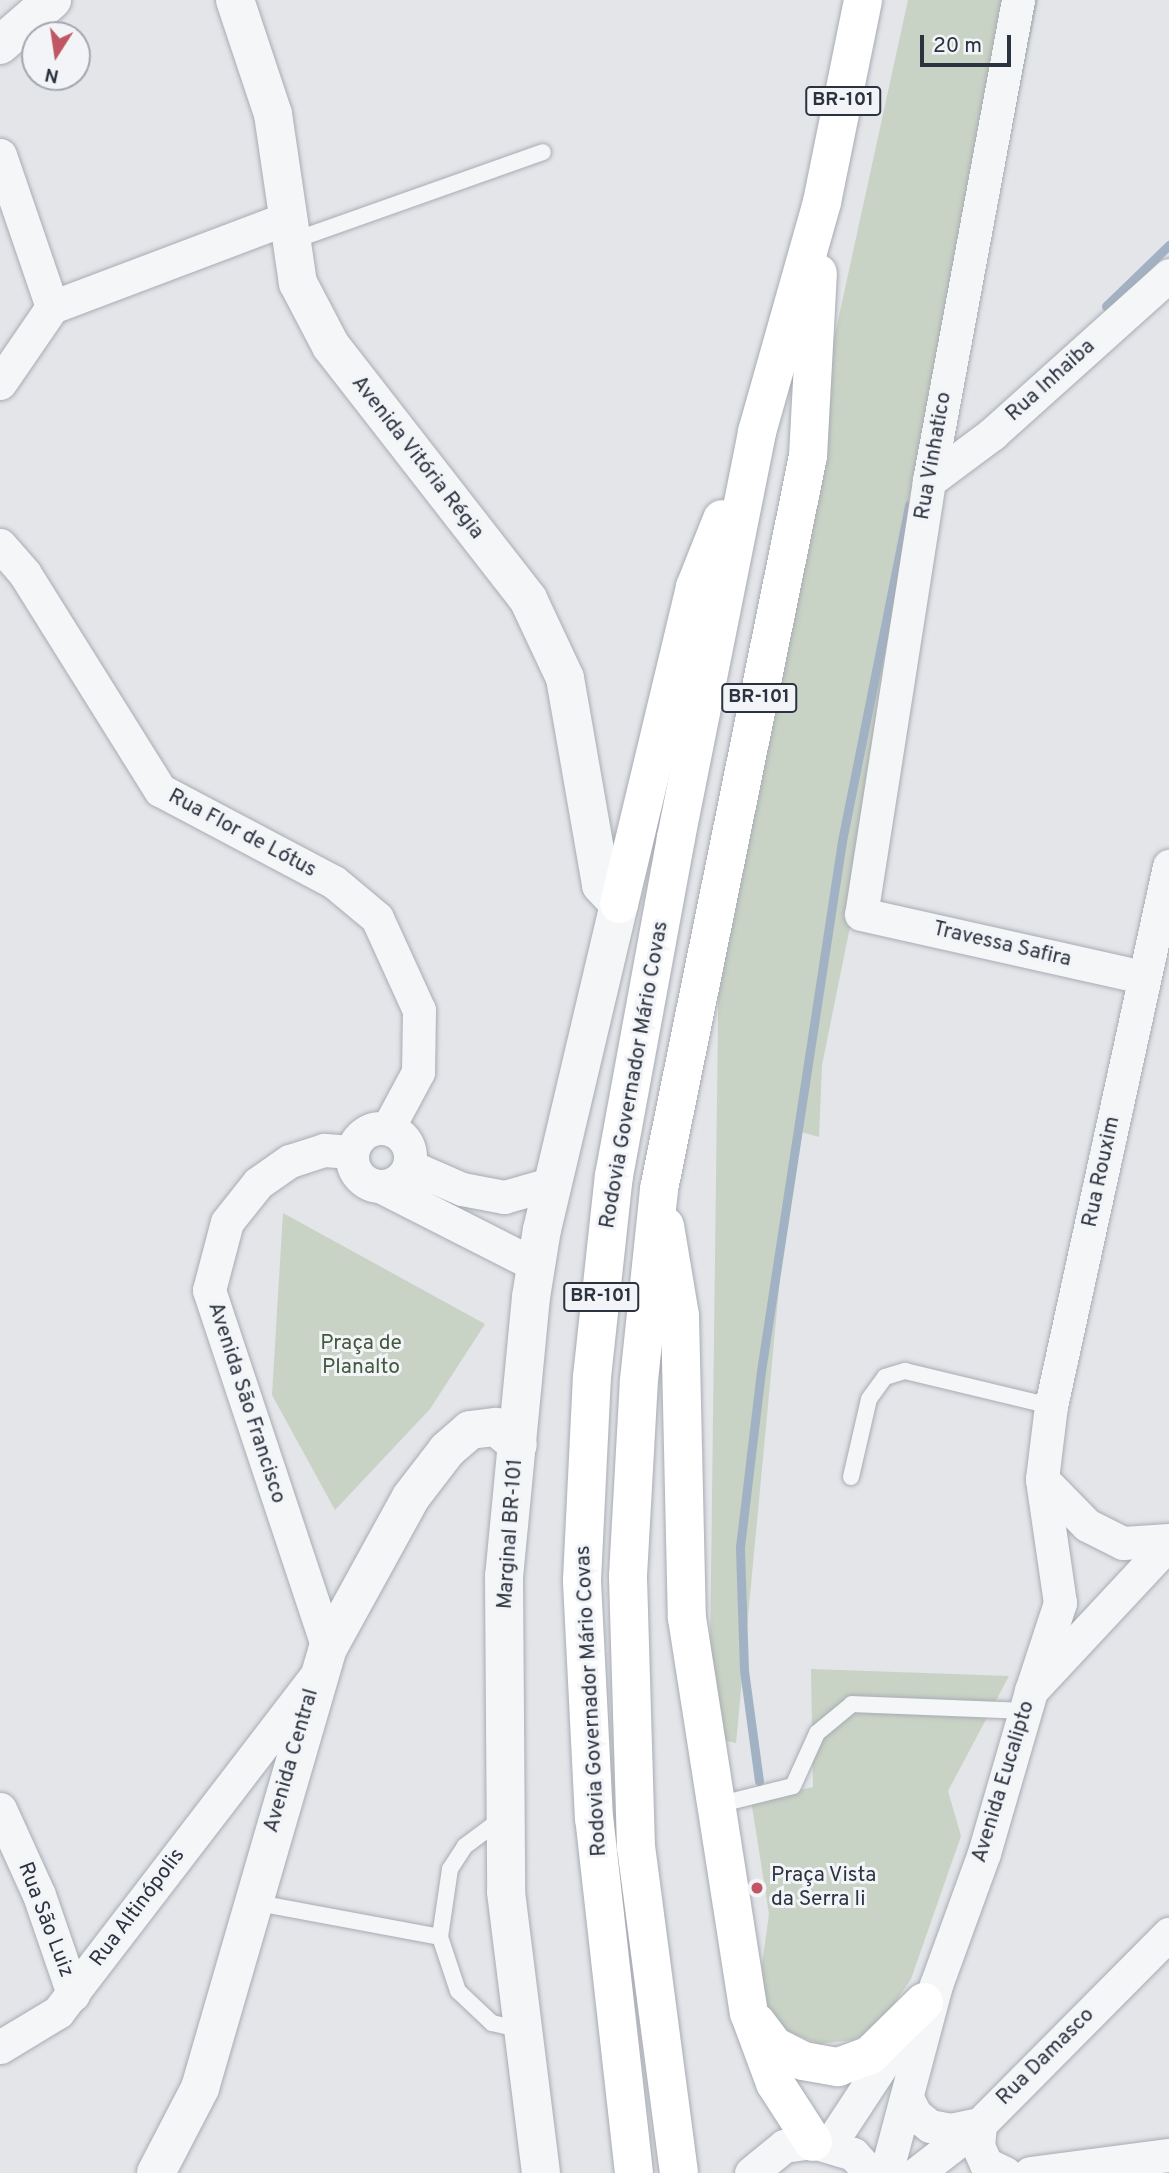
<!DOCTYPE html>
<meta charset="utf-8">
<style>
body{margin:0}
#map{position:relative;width:1169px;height:2173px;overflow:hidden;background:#e3e5e9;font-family:Overpass,sans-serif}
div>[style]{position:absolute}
.green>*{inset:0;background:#c8d2c5}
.stream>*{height:9px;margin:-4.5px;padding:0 4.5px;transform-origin:4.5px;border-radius:4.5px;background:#a2b2c5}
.roads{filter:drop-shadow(0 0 2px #a8acb3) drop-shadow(0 0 2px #a8acb3)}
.service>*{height:16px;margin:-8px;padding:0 8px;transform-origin:8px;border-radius:8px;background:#f5f6f8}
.minor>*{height:33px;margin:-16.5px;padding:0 16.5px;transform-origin:16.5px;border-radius:16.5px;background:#f5f6f8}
.minor>.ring{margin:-16.5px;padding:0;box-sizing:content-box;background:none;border:33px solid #f5f6f8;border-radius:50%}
.tertiary>*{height:38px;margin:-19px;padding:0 19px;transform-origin:19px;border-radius:19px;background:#f5f6f8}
.primary>*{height:38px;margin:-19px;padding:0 19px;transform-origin:19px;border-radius:19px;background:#fff}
.dots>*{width:19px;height:19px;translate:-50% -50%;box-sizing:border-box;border:4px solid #f2f4f7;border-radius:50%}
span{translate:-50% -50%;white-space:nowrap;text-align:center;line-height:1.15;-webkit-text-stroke:6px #f2f4f7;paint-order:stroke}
.shield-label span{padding:2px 5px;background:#f2f4f7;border:2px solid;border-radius:5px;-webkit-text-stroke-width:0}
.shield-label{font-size:19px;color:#2c3340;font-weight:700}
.street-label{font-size:21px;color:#2c3340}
.park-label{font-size:21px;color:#405a3b}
.poi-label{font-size:21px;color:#2c3340}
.left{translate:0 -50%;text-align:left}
.north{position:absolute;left:21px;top:21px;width:70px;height:70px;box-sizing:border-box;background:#f2f4f7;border:2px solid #a3a7ae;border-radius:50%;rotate:192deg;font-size:19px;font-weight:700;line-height:28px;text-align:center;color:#2c3340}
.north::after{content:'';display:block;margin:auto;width:24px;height:32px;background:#c05664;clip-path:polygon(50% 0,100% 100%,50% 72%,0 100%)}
.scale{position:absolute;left:920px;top:35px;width:91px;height:32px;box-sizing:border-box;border:4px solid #2c3340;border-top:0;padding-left:9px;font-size:21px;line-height:24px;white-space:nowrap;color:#2c3340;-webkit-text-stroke:5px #f2f4f7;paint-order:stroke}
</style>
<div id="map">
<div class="green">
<div style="clip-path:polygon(908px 0,1038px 0,822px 1065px,819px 1137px,794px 1130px,736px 1743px,709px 1737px,720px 861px)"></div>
<div style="clip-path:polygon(283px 1213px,485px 1324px,430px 1409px,335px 1510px,272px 1395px)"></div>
<div style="clip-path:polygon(811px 1669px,1009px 1676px,948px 1791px,961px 1836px,911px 1979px,877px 2029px,853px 2040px,819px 2044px,785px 2031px,766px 2007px,759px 1987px,769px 1914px,751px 1800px,813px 1787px)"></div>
</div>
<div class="stream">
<div style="left:1106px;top:306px;width:88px;rotate:-44.1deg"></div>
<div style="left:759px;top:1781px;width:112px;rotate:-97.7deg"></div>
<div style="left:744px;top:1670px;width:123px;rotate:-91.9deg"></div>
<div style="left:740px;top:1547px;width:177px;rotate:-83.2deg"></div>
<div style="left:761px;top:1371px;width:536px;rotate:-81.31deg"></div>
<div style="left:842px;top:841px;width:343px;rotate:-78.7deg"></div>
</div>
<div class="roads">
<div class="service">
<div style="left:292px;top:241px;width:266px;rotate:-19.5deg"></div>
<div style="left:851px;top:1477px;width:80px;rotate:-77deg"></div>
<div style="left:869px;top:1399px;width:27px;rotate:-54deg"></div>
<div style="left:885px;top:1377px;width:21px;rotate:-17deg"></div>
<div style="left:905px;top:1371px;width:150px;rotate:13.5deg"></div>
<div style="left:717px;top:1805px;width:78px;rotate:-14deg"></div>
<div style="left:793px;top:1786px;width:58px;rotate:-65.6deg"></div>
<div style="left:817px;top:1733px;width:45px;rotate:-39.6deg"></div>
<div style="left:852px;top:1704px;width:173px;rotate:2.3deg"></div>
<div style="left:504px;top:1817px;width:49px;rotate:143.4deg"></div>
<div style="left:465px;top:1846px;width:27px;rotate:123deg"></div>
<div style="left:450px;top:1869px;width:69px;rotate:98.4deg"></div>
<div style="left:440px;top:1937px;width:57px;rotate:71.6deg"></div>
<div style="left:458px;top:1991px;width:47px;rotate:43.3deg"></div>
<div style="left:492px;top:2023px;width:31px;rotate:13deg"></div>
<div style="left:253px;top:1902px;width:190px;rotate:10.6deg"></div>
</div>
<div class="minor">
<div style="left:1018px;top:0;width:489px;rotate:100.5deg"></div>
<div style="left:929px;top:481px;width:438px;rotate:98.9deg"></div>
<div style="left:861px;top:914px;width:290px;rotate:12.6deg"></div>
<div style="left:0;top:155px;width:161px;rotate:71.1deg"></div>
<div style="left:0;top:383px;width:92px;rotate:-55.6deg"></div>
<div style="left:52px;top:307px;width:252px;rotate:-20.7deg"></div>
<div style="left:929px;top:481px;width:79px;rotate:-36.7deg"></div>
<div style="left:992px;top:434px;width:238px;rotate:-41.9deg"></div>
<div style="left:0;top:545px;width:38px;rotate:49deg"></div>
<div style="left:25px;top:574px;width:255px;rotate:58deg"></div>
<div style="left:160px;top:790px;width:197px;rotate:27.9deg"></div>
<div style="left:334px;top:882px;width:56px;rotate:39.9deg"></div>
<div style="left:377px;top:918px;width:101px;rotate:65.5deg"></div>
<div style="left:419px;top:1010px;width:62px;rotate:90.9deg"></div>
<div style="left:418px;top:1072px;width:64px;rotate:118.2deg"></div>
<div class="ring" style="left:352px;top:1128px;width:25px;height:25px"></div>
<div style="left:409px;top:1166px;width:58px;rotate:23.5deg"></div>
<div style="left:462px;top:1189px;width:43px;rotate:10.8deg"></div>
<div style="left:504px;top:1197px;width:51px;rotate:-15.9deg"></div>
<div style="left:380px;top:1186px;width:175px;rotate:26.9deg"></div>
<div style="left:1042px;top:1479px;width:64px;rotate:45.6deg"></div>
<div style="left:1087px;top:1525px;width:40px;rotate:26.6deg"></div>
<div style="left:1123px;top:1543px;width:46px;rotate:-3.7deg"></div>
<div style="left:328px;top:1648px;width:377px;rotate:-108.4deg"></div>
<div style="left:209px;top:1290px;width:70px;rotate:-75.2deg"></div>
<div style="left:227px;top:1222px;width:50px;rotate:-51.5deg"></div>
<div style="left:258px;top:1183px;width:39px;rotate:-35deg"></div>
<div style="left:290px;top:1161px;width:36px;rotate:-18deg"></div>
<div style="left:324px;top:1150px;width:28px;rotate:4deg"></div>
<div style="left:1031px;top:1691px;width:93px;rotate:-71.8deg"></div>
<div style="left:1060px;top:1603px;width:125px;rotate:-98.3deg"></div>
<div style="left:1042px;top:1479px;width:74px;rotate:-83deg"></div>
<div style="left:1051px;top:1406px;width:553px;rotate:-77.67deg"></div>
<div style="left:0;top:1809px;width:94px;rotate:65.6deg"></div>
<div style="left:39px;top:1895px;width:105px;rotate:71deg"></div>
<div style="left:0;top:2047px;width:68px;rotate:-31.1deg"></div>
<div style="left:58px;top:2012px;width:427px;rotate:-52.5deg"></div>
<div style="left:907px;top:2098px;width:18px;rotate:63deg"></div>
<div style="left:915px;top:2114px;width:19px;rotate:39deg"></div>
<div style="left:930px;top:2126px;width:21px;rotate:11deg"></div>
<div style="left:951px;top:2130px;width:30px;rotate:-12deg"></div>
<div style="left:980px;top:2124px;width:22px;rotate:95deg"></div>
<div style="left:978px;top:2146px;width:20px;rotate:66deg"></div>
<div style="left:986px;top:2164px;width:21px;rotate:25deg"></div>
<div style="left:830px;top:2144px;width:129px;rotate:-56.7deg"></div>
<div style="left:751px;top:2173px;width:43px;rotate:-39.3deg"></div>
<div style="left:784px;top:2146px;width:29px;rotate:-8deg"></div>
<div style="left:813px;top:2142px;width:42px;rotate:16.7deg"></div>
<div style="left:853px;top:2154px;width:26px;rotate:47deg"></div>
<div style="left:886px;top:2173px;width:195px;rotate:-75.1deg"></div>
<div style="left:936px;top:1985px;width:140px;rotate:-70deg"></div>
<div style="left:984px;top:1853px;width:169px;rotate:-73.8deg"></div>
<div style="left:1031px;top:1691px;width:202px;rotate:-47deg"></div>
<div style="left:917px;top:2173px;width:80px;rotate:-37.9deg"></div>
<div style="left:980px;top:2124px;width:268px;rotate:-45.2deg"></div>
<div style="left:1030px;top:2173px;width:140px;rotate:-7.4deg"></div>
</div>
<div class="tertiary">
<div style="left:235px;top:0;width:120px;rotate:71.6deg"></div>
<div style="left:273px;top:114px;width:171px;rotate:81.6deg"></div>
<div style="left:298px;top:283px;width:71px;rotate:62.4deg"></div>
<div style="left:331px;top:346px;width:321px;rotate:52.1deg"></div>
<div style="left:528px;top:599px;width:87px;rotate:64.9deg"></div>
<div style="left:565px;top:678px;width:210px;rotate:80.1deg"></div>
<div style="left:601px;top:885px;width:26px;rotate:47deg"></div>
<div style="left:619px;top:904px;width:334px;rotate:103.3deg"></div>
<div style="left:542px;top:1229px;width:69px;rotate:99.2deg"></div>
<div style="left:531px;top:1297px;width:280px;rotate:95.5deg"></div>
<div style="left:504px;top:1576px;width:316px;rotate:89.6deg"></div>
<div style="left:506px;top:1892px;width:283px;rotate:82.9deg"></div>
<div style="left:0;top:45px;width:69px;rotate:-40.9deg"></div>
<div style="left:156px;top:2173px;width:96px;rotate:-62.6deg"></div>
<div style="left:200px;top:2088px;width:458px;rotate:-73.8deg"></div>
<div style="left:328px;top:1648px;width:172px;rotate:-61.2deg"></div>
<div style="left:411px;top:1497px;width:59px;rotate:-52.5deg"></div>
<div style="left:447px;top:1450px;width:30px;rotate:-41deg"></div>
<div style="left:470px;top:1430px;width:26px;rotate:-7deg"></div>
<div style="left:496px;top:1427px;width:28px;rotate:39deg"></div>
</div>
<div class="primary">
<div style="left:619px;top:904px;width:326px;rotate:-76.5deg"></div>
<div style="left:695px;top:587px;width:73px;rotate:-68.3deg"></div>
<div style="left:665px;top:1226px;width:91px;rotate:80.5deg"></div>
<div style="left:680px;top:1316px;width:302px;rotate:88.7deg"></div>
<div style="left:687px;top:1618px;width:400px;rotate:81.1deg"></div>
<div style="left:749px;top:2013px;width:75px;rotate:69.6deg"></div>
<div style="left:775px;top:2083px;width:70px;rotate:57.2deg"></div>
<div style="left:756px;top:2022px;width:30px;rotate:53deg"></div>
<div style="left:774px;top:2046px;width:33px;rotate:27deg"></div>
<div style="left:803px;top:2061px;width:36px;rotate:10deg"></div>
<div style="left:838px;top:2067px;width:33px;rotate:-20deg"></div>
<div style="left:869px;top:2056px;width:77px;rotate:-44.5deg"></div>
<div style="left:634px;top:2173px;width:356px;rotate:-96.4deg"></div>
<div style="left:594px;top:1819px;width:239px;rotate:-92.9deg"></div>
<div style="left:582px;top:1580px;width:203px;rotate:-87.2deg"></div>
<div style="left:592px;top:1377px;width:202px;rotate:-83.8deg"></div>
<div style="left:614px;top:1176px;width:344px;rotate:-79.6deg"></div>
<div style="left:676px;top:838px;width:414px;rotate:-78.7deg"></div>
<div style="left:757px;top:432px;width:239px;rotate:-74.2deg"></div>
<div style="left:822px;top:202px;width:206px;rotate:-78.5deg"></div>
<div style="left:679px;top:2173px;width:329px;rotate:-97.5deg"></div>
<div style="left:636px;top:1847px;width:271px;rotate:-91.7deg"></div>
<div style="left:628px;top:1576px;width:196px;rotate:-86.8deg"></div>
<div style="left:639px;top:1380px;width:192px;rotate:-84deg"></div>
<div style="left:659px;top:1189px;width:748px;rotate:-78.51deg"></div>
<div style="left:808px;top:456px;width:183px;rotate:-86.9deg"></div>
</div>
</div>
<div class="dots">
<div style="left:757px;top:1888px;background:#c05664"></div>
</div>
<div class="shield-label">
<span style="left:843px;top:101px">BR-101</span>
<span style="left:759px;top:698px">BR-101</span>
<span style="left:601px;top:1297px">BR-101</span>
</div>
<div class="street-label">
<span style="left:1051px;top:381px;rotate:-42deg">Rua Inhaiba</span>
<span style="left:934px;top:456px;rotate:-80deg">Rua Vinhatico</span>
<span style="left:417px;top:458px;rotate:52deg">Avenida Vitória Régia</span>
<span style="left:242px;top:834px;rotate:28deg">Rua Flor de Lótus</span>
<span style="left:1002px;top:945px;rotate:13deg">Travessa Safira</span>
<span style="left:635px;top:1075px;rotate:-80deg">Rodovia Governador Mário Covas</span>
<span style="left:1102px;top:1172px;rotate:-78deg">Rua Rouxim</span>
<span style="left:246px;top:1403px;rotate:72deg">Avenida São Francisco</span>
<span style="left:511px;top:1534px;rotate:-86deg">Marginal BR-101</span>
<span style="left:592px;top:1701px;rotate:-93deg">Rodovia Governador Mário Covas</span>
<span style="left:292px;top:1761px;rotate:-74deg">Avenida Central</span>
<span style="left:1004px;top:1782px;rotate:-73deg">Avenida Eucalipto</span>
<span style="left:138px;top:1908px;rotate:-53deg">Rua Altinópolis</span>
<span style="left:45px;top:1920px;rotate:69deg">Rua São Luiz</span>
<span style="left:1046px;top:2057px;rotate:-45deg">Rua Damasco</span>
</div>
<div class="park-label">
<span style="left:361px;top:1356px">Praça de<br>Planalto</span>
</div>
<div class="poi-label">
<span class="left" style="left:771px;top:1888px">Praça Vista<br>da Serra Ii</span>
</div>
<div class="north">N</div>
<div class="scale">20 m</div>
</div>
